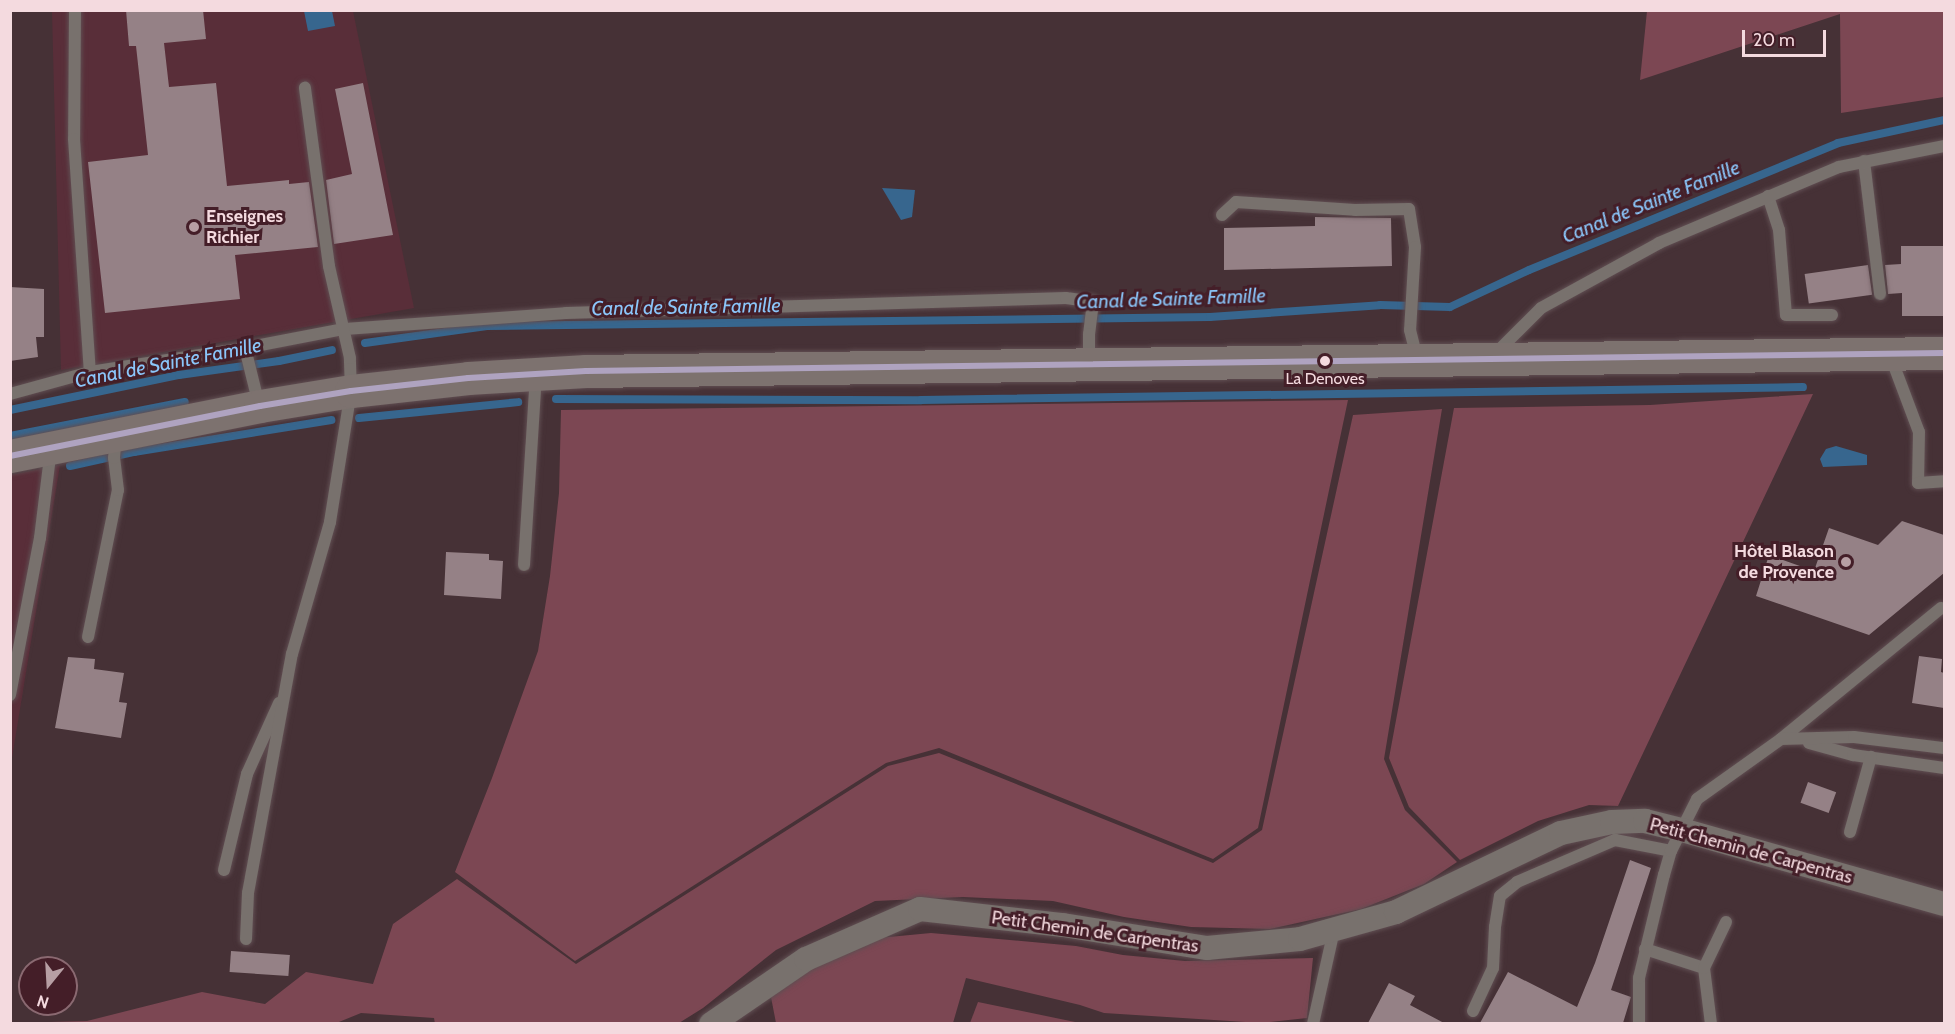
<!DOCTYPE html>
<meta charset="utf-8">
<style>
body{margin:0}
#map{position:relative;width:1955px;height:1034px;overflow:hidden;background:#463136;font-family:Cabin,sans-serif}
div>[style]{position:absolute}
.built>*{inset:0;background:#592e39}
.green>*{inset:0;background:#7c4753}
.water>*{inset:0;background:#37668e}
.stream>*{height:8px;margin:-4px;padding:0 4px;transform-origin:4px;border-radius:4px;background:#37668e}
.building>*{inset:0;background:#958186;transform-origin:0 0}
.roads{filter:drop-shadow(0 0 2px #604e52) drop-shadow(0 0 2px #604e52)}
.lane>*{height:12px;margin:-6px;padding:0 6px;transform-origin:6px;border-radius:6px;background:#78716d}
.street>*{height:24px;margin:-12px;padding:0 12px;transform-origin:12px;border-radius:12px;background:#78716d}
.secondary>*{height:33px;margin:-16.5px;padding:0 16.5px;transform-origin:16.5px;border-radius:16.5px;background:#7d726f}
.bus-1>*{height:6px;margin:-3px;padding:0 3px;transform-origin:3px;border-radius:3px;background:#afa3c0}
.dots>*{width:16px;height:16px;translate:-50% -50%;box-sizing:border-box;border:3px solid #441e28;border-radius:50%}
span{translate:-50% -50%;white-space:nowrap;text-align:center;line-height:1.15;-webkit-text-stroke:6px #441e28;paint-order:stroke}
.bus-label{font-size:16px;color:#f4dadf}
.poi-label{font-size:18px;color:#f4dadf;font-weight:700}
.left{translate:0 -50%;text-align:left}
.right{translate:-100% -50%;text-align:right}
.street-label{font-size:18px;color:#f4dadf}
.water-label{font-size:20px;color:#8bc6fa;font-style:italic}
.frame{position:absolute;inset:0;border:12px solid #f4dadf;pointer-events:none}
.north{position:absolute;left:18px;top:956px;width:60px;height:60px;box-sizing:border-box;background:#441e28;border:2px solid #8a6971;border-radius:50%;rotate:198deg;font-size:16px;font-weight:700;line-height:24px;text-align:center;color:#f4dadf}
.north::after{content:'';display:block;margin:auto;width:21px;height:27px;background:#b79fa4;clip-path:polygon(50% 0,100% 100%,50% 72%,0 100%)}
.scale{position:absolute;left:1742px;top:30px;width:84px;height:27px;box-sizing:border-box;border:3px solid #f4dadf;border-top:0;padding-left:8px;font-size:18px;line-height:21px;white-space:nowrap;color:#f4dadf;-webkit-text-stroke:4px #441e28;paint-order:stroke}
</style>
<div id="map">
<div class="built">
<div style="clip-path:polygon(52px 11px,353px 11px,414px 308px,61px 370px)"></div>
<div style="clip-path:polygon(60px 465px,11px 764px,11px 475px)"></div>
</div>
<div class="green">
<div style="clip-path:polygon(1647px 11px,1944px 11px,1944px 97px,1841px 113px,1840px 14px,1640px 80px)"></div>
<div style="clip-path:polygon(1813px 394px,1618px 806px,1589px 805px,1538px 821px,1460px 860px,1409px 807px,1389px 758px,1454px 408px,1650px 405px)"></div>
<div style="clip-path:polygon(1348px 400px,1258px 828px,1213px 859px,939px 748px,886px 763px,575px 961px,455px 872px,492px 778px,538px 651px,550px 576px,559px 493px,561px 410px)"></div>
<div style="clip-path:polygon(1442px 409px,1384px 759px,1405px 810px,1457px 862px,1424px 884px,1361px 909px,1270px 929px,1191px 927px,1124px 917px,1053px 901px,963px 897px,875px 901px,776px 950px,703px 1008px,679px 1023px,435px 1024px,434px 1018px,361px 1013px,334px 1024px,11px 1023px,87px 1021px,202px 992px,265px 1004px,306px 972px,373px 984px,393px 924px,457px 879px,576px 964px,888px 766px,939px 753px,1213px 863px,1262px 830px,1353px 415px)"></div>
<div style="clip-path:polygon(931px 933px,1076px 946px,1123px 955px,1185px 961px,1313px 958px,1307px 1018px,1261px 1023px,1104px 1013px,1080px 1005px,966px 978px,953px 1023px,776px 1023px,770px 992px,785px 980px,878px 938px)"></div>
<div style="clip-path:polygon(978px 1002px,1080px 1023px,970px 1023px)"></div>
</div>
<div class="water">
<div style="clip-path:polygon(304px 11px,332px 11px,335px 26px,308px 31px)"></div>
<div style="clip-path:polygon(882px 188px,915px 190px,912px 217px,901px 220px)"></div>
<div style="clip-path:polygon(1836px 446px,1867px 455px,1867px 465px,1823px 467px,1820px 459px,1826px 449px)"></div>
</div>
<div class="stream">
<div style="left:365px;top:343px;width:123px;rotate:-7.9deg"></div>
<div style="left:487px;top:326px;width:723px;rotate:-0.71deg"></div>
<div style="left:1210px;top:317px;width:170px;rotate:-4deg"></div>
<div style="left:1380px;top:305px;width:70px;rotate:1.6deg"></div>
<div style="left:1450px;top:307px;width:87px;rotate:-25.1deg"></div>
<div style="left:1529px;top:270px;width:334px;rotate:-22.3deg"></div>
<div style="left:1838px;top:143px;width:108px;rotate:-12.2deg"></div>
<div style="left:556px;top:399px;width:365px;rotate:0.2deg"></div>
<div style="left:921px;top:400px;width:882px;rotate:-0.84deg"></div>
<div style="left:10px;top:410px;width:173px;rotate:-11.7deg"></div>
<div style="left:179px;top:375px;width:101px;rotate:-8deg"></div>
<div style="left:279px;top:361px;width:54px;rotate:-11.7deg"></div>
<div style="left:359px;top:418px;width:160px;rotate:-5.7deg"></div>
<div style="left:10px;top:436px;width:178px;rotate:-11deg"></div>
<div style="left:70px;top:466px;width:66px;rotate:-12.3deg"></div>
<div style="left:134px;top:452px;width:200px;rotate:-9.2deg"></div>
</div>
<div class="building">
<div style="clip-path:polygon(126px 10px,203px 10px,206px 39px,164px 43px,169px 87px,216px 83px,227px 186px,289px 180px,289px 184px,309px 182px,318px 247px,235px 255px,240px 299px,105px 313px,88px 162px,148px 155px,136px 46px,129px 46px)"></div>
<div style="clip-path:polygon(363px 83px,393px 235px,334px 244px,326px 180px,352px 174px,335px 89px)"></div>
<div style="clip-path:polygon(1315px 217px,1391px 218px,1392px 266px,1224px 270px,1224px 228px,1315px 226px)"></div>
<div style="clip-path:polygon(1901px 246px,1944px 246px,1944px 316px,1902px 316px,1902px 293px,1888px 294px,1885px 265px,1901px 264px)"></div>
<div style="left:1868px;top:265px;width:30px;height:64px;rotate:82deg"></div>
<div style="clip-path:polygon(10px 287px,44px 289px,44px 337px,36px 337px,38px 357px,10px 361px)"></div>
<div style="clip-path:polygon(1902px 521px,1944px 535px,1944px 573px,1869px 635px,1756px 596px,1769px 555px,1814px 571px,1829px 528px,1878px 545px)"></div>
<div style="clip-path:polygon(446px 552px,489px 554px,489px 560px,503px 561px,501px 599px,444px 595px)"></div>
<div style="clip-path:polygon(1919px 656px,1942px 659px,1941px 672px,1944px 673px,1944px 708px,1912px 703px)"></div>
<div style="clip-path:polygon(68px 657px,95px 659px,94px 669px,124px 673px,119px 702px,127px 703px,121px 738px,55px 728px)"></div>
<div style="left:1808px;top:782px;width:30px;height:22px;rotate:20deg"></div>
<div style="clip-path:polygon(1630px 860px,1651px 868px,1611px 990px,1631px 997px,1623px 1023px,1480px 1023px,1508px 972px,1577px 1007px,1595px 963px)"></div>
<div style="left:231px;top:951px;width:59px;height:21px;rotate:4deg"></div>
<div style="clip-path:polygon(1389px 983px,1415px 996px,1410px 1005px,1444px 1023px,1368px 1023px)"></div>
</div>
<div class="roads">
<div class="lane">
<div style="left:75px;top:10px;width:129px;rotate:90.4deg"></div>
<div style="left:74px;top:139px;width:234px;rotate:86.1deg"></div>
<div style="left:90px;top:372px;width:157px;rotate:-8.8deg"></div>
<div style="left:245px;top:348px;width:59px;rotate:76.2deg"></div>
<div style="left:1864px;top:161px;width:134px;rotate:83.1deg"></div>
<div style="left:1768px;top:196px;width:36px;rotate:72deg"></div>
<div style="left:1779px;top:230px;width:85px;rotate:85.3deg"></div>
<div style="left:1786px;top:315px;width:46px"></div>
<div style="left:1222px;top:215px;width:19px;rotate:-43deg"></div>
<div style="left:1236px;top:202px;width:119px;rotate:3.8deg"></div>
<div style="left:1355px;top:210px;width:54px;rotate:-1.1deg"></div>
<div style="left:1409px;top:209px;width:38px;rotate:81deg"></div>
<div style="left:1415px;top:247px;width:83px;rotate:93.4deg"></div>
<div style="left:1410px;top:330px;width:30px;rotate:76deg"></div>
<div style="left:245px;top:348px;width:101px;rotate:-10.9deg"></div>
<div style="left:344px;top:329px;width:223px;rotate:-4.1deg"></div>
<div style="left:566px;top:313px;width:500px;rotate:-1.72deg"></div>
<div style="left:1066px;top:298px;width:27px;rotate:8deg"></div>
<div style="left:1093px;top:302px;width:32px;rotate:97deg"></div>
<div style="left:1089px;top:334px;width:28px;rotate:90deg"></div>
<div style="left:1497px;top:352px;width:62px;rotate:-45deg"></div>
<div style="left:1541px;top:308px;width:135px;rotate:-28.8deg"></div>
<div style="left:1659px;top:243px;width:195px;rotate:-22.9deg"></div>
<div style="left:1839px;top:167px;width:107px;rotate:-11.3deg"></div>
<div style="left:1890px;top:355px;width:82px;rotate:69.4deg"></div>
<div style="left:1919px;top:432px;width:51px;rotate:91.1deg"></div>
<div style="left:1918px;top:483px;width:26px;rotate:-4deg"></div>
<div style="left:10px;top:394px;width:83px;rotate:-15.4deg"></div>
<div style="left:524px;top:565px;width:191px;rotate:-86.4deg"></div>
<div style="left:88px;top:637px;width:150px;rotate:-78.5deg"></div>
<div style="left:118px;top:490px;width:32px;rotate:-97deg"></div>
<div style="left:114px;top:458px;width:22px;rotate:-85deg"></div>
<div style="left:10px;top:695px;width:160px;rotate:-79.2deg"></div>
<div style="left:40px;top:538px;width:90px;rotate:-83deg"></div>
<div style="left:1781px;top:739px;width:207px;rotate:-39.3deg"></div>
<div style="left:1809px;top:743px;width:46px;rotate:15.3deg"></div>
<div style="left:1853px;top:755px;width:92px;rotate:8.1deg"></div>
<div style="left:1850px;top:832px;width:78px;rotate:-74.4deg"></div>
<div style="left:224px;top:870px;width:99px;rotate:-76.5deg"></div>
<div style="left:247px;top:774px;width:78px;rotate:-65.7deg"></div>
<div style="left:246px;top:939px;width:46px;rotate:-87.5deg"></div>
<div style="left:248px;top:893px;width:243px;rotate:-79.6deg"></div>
<div style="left:292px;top:654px;width:137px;rotate:-73.9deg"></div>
<div style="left:330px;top:522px;width:133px;rotate:-80.9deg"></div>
<div style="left:351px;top:391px;width:33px;rotate:-92deg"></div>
<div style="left:350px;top:358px;width:94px;rotate:-102.9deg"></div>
<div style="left:329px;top:266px;width:180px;rotate:-97.7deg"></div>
<div style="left:1645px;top:949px;width:62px;rotate:17.9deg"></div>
<div style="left:1704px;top:968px;width:56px;rotate:82.9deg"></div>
<div style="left:1704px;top:968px;width:51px;rotate:-64.4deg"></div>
<div style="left:1473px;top:1011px;width:47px;rotate:-65.1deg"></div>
<div style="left:1493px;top:968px;width:41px;rotate:-87.2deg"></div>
<div style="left:1495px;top:927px;width:31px;rotate:-81deg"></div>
<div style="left:1500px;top:896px;width:22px;rotate:-39deg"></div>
<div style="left:1517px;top:882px;width:107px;rotate:-23.2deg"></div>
<div style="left:1615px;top:840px;width:57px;rotate:11.1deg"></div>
<div style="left:1313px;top:1024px;width:87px;rotate:-77.4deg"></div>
<div style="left:1639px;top:1024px;width:46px;rotate:-90deg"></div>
<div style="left:1639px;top:978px;width:106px;rotate:-76.4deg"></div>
<div style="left:1664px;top:875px;width:25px;rotate:-74deg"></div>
<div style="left:1671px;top:851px;width:58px;rotate:-63.4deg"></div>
<div style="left:1697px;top:799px;width:103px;rotate:-35.5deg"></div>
<div style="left:1781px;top:739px;width:73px;rotate:-1.6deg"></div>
<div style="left:1854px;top:737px;width:91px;rotate:7deg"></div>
</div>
<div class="street">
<div style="left:711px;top:1024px;width:115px;rotate:-34.4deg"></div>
<div style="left:806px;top:959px;width:124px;rotate:-23.7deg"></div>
<div style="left:920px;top:909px;width:144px;rotate:6.4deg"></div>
<div style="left:1063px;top:925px;width:146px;rotate:9.1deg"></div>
<div style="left:1207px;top:948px;width:93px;rotate:-5.5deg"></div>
<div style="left:1300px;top:939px;width:100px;rotate:-15.7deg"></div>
<div style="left:1396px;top:912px;width:183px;rotate:-25.6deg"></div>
<div style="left:1561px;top:833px;width:52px;rotate:-12.2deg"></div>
<div style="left:1612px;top:822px;width:33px;rotate:-2deg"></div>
<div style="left:1645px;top:821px;width:38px;rotate:14deg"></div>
<div style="left:1682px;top:830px;width:272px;rotate:15.8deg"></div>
</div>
<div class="secondary">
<div style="left:10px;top:456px;width:255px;rotate:-11.3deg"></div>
<div style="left:260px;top:406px;width:92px;rotate:-9.4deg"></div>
<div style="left:351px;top:391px;width:118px;rotate:-6.3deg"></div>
<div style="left:468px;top:378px;width:118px;rotate:-3.4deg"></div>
<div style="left:586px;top:371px;width:1358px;rotate:-0.76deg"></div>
</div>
</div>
<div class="bus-1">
<div style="left:10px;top:456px;width:255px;rotate:-11.3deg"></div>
<div style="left:260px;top:406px;width:92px;rotate:-9.4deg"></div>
<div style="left:351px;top:391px;width:118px;rotate:-6.3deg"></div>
<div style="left:468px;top:378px;width:118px;rotate:-3.4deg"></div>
<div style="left:586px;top:371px;width:1358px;rotate:-0.76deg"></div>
</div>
<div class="dots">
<div style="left:194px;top:227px;background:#b79fa4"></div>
<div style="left:1325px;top:361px;background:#f4dadf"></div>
<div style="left:1846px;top:562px;background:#b79fa4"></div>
</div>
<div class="bus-label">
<span style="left:1325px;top:379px">La Denoves</span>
</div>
<div class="poi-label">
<span class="left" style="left:206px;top:227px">Enseignes<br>Richier</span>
<span class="right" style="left:1834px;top:562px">Hôtel Blason<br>de Provence</span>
</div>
<div class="street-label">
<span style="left:1751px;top:851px;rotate:15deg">Petit Chemin de Carpentras</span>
<span style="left:1095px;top:932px;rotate:8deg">Petit Chemin de Carpentras</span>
</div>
<div class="water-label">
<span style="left:1651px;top:202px;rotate:-22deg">Canal de Sainte Famille</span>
<span style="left:1171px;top:299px;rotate:-2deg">Canal de Sainte Famille</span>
<span style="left:686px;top:307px;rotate:-1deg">Canal de Sainte Famille</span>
<span style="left:168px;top:363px;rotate:-11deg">Canal de Sainte Famille</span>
</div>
<div class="frame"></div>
<div class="north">N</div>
<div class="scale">20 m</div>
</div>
